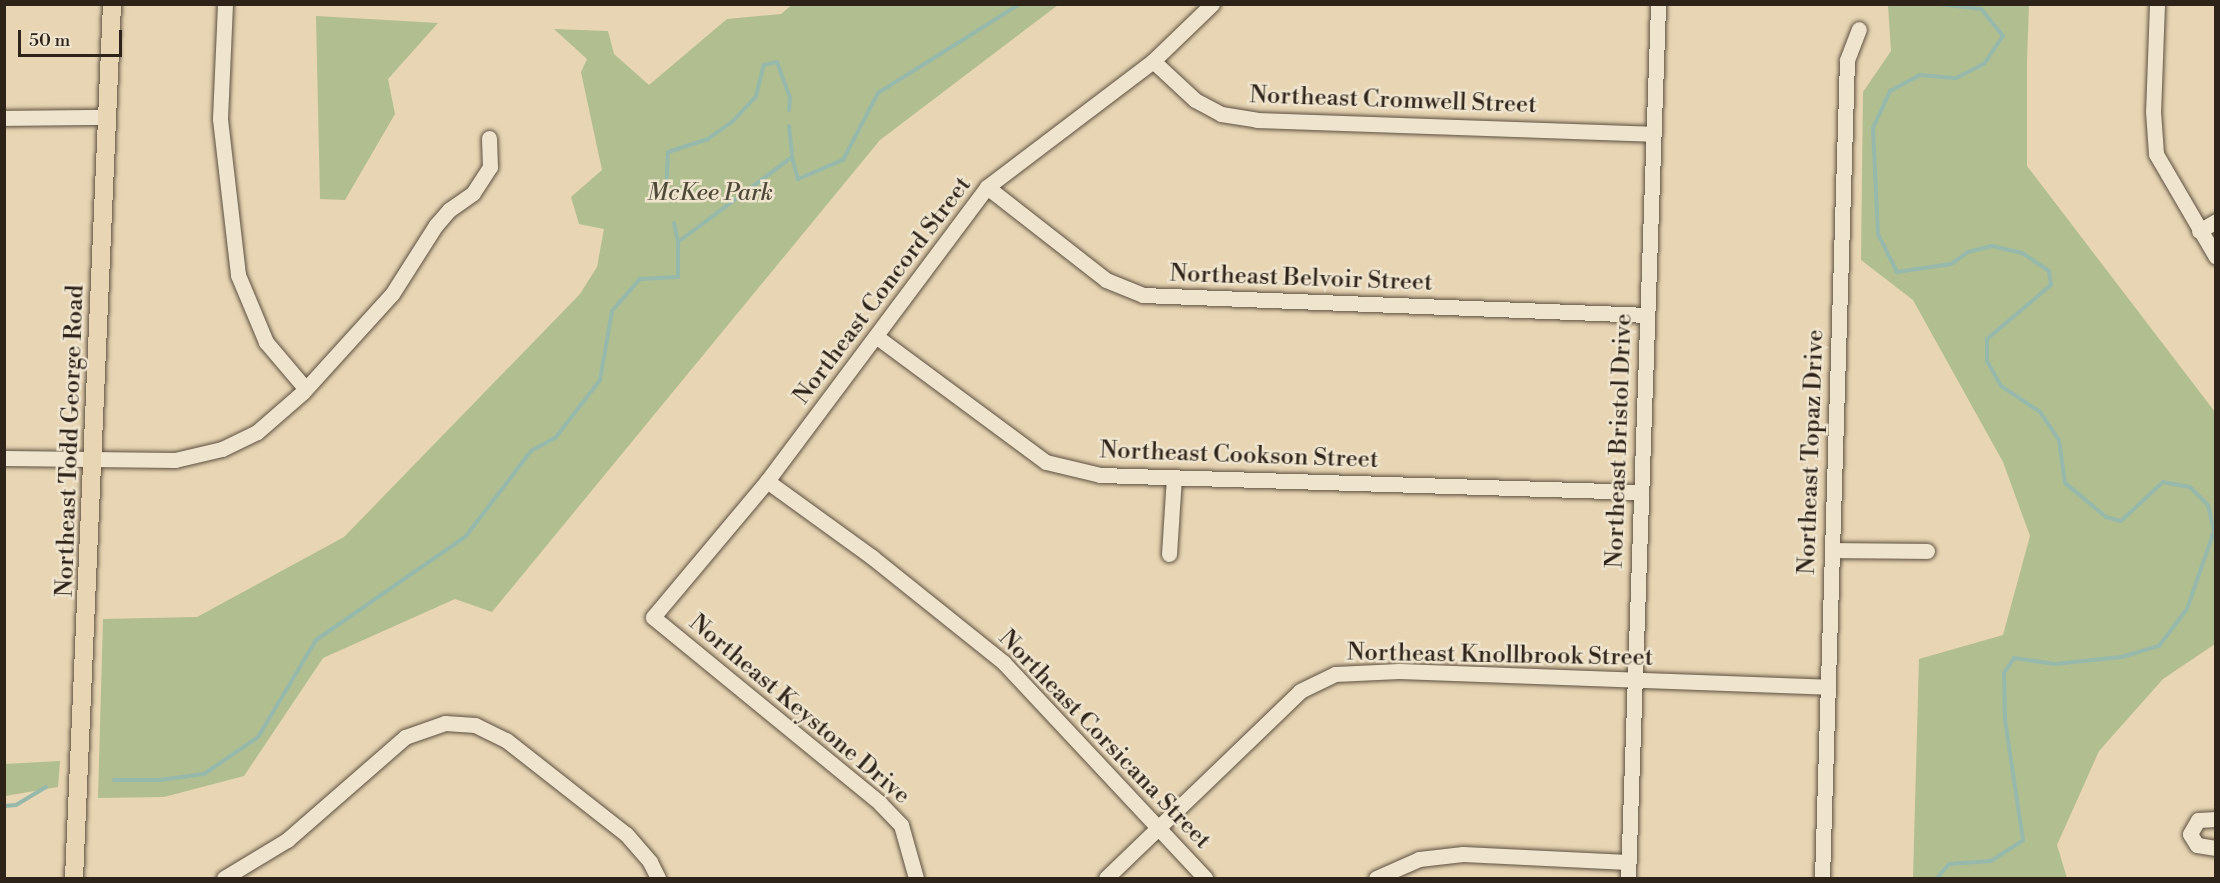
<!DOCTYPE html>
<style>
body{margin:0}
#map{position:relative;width:2220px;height:883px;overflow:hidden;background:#e7d5b3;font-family:"Libre Bodoni",serif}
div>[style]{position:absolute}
.green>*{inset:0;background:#b1be90}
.stream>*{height:4px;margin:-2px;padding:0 2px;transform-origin:2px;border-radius:2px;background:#97b9ab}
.roads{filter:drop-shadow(0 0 2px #5c5040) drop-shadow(0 0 2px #5c5040)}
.minor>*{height:15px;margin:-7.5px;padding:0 7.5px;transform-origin:7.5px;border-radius:7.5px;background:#efe4ce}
.major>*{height:18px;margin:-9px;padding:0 9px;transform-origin:9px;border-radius:9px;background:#e7d5b3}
span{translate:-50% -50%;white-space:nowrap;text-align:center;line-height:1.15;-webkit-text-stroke:5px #efe4ce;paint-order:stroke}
.street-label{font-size:24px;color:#2d2319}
.park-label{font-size:24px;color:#4e4a37;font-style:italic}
.frame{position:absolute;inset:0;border:6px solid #2d2319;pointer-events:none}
.scale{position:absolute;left:18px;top:30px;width:104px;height:27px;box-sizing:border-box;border:3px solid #2d2319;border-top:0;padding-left:8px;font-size:18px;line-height:21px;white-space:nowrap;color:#2d2319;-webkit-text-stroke:4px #efe4ce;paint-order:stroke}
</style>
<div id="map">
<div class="green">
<div style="clip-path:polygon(793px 4px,1058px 5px,880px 140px,492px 612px,455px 599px,323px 658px,244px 776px,164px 797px,98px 798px,103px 619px,197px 617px,344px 537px,580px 294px,597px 267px,604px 229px,579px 224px,571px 197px,602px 170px,581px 72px,587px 59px,554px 29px,608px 31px,614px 54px,649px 85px,727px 19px,781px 14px)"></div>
<div style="clip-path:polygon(1888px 5px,2033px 5px,2029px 5px,2027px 61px,2027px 166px,2215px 412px,2215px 644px,2163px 679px,2099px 751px,2057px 845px,2067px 878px,1913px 878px,1919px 659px,2003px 635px,2030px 536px,2003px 462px,1913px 300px,1861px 260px,1863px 92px,1891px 51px)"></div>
<div style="clip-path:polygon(316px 16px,438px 23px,388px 79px,395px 114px,345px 200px,320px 199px)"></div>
<div style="clip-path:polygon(60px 761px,58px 787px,5px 796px,5px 764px)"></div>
</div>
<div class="stream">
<div style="left:789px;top:126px;width:31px;rotate:84deg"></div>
<div style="left:666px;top:197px;width:45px;rotate:-87.5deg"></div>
<div style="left:668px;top:152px;width:42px;rotate:-18deg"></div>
<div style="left:708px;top:139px;width:31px;rotate:-36deg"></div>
<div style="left:733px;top:121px;width:34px;rotate:-47deg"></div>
<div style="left:756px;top:96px;width:32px;rotate:-76deg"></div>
<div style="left:764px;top:65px;width:13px;rotate:-13deg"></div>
<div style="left:777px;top:62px;width:38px;rotate:70deg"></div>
<div style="left:790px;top:98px;width:12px;rotate:95deg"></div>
<div style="left:674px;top:223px;width:19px;rotate:78deg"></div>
<div style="left:114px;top:780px;width:46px"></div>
<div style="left:160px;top:780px;width:44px;rotate:-7.8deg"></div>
<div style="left:204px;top:774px;width:65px;rotate:-34.4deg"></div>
<div style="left:258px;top:737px;width:113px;rotate:-59.1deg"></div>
<div style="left:316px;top:640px;width:183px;rotate:-34.7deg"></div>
<div style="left:466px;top:536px;width:107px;rotate:-52.6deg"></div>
<div style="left:531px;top:451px;width:29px;rotate:-29deg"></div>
<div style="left:556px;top:437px;width:72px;rotate:-52.3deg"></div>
<div style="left:600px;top:380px;width:70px;rotate:-80.1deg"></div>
<div style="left:612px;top:311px;width:43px;rotate:-48.8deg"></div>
<div style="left:640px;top:279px;width:38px;rotate:-3deg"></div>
<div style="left:678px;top:277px;width:35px;rotate:-90deg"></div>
<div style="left:678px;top:242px;width:142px;rotate:-36.7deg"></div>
<div style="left:792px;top:157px;width:23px;rotate:75deg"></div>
<div style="left:798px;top:179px;width:49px;rotate:-22.9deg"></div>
<div style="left:843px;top:160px;width:76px;rotate:-62.4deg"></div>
<div style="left:878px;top:93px;width:168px;rotate:-32.1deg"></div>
<div style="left:4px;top:806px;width:12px;rotate:-5deg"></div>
<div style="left:16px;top:805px;width:35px;rotate:-31deg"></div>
<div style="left:1937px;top:878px;width:18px;rotate:-49deg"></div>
<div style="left:1949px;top:864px;width:42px;rotate:-4.1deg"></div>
<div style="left:1991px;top:861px;width:38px;rotate:-33deg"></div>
<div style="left:2023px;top:840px;width:121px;rotate:-98.5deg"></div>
<div style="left:2005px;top:720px;width:47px;rotate:-91.2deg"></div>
<div style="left:2004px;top:673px;width:18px;rotate:-56deg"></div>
<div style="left:2014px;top:658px;width:41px;rotate:8.3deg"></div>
<div style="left:2055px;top:664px;width:67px;rotate:-6deg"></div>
<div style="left:2122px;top:657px;width:39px;rotate:-17deg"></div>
<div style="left:2159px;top:646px;width:46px;rotate:-52.9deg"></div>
<div style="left:2187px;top:609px;width:83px;rotate:-70.9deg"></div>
<div style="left:2214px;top:531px;width:27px;rotate:-103deg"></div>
<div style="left:2208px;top:505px;width:25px;rotate:-135deg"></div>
<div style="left:2190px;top:487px;width:27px;rotate:-170deg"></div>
<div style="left:2163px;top:482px;width:57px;rotate:137.1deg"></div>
<div style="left:2121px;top:521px;width:16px;rotate:-165deg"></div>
<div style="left:2106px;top:517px;width:53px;rotate:-140.3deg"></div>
<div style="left:2065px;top:483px;width:43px;rotate:-97.9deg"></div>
<div style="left:2059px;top:440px;width:34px;rotate:-124deg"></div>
<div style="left:2040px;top:412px;width:47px;rotate:-146.3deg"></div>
<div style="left:2001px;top:386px;width:29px;rotate:-119deg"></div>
<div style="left:1987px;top:361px;width:22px;rotate:-90deg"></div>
<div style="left:1987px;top:339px;width:84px;rotate:-40.2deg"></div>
<div style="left:2051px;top:285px;width:14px;rotate:-98deg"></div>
<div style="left:2049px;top:271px;width:32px;rotate:-146deg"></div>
<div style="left:2022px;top:253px;width:31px;rotate:-167deg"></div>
<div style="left:1992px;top:246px;width:25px;rotate:166deg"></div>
<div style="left:1968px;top:252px;width:21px;rotate:145deg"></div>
<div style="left:1951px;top:264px;width:55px;rotate:171.6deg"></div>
<div style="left:1897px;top:272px;width:42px;rotate:-116.6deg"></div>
<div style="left:1878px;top:234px;width:106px;rotate:-92.7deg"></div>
<div style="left:1873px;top:128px;width:41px;rotate:-65.3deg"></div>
<div style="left:1890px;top:91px;width:34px;rotate:-28deg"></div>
<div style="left:1920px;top:75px;width:36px;rotate:5deg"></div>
<div style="left:1956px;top:78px;width:31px;rotate:-27deg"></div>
<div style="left:1984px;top:64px;width:34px;rotate:-56deg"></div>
<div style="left:2003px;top:36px;width:35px;rotate:-129deg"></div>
<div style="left:1981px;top:9px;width:42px;rotate:-173.2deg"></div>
</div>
<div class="roads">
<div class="minor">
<div style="left:225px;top:4px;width:115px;rotate:92.5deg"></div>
<div style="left:220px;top:119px;width:157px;rotate:83.4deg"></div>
<div style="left:238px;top:275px;width:73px;rotate:67.3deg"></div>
<div style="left:266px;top:342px;width:60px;rotate:49.7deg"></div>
<div style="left:2157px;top:4px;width:107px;rotate:92.1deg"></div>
<div style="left:2153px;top:111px;width:43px;rotate:86deg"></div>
<div style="left:2156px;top:154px;width:119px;rotate:59.8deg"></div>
<div style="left:1153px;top:61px;width:57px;rotate:42.9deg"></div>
<div style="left:1195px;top:100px;width:30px;rotate:28deg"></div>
<div style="left:1221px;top:114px;width:36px;rotate:9deg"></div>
<div style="left:1257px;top:120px;width:394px;rotate:2deg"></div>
<div style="left:4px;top:118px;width:103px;rotate:-0.6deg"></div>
<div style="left:987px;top:187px;width:151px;rotate:38deg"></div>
<div style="left:1106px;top:280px;width:40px;rotate:22deg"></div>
<div style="left:1143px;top:295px;width:504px;rotate:2.27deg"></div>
<div style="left:2199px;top:231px;width:20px;rotate:-30deg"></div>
<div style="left:877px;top:337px;width:210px;rotate:36.5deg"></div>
<div style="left:1046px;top:462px;width:56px;rotate:13.5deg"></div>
<div style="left:1100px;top:475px;width:540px;rotate:1.8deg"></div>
<div style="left:4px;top:458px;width:171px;rotate:0.7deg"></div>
<div style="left:175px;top:460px;width:48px;rotate:-13.2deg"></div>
<div style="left:222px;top:449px;width:39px;rotate:-26deg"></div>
<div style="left:257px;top:432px;width:61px;rotate:-41deg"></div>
<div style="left:303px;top:392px;width:132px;rotate:-47.8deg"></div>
<div style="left:392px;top:294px;width:82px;rotate:-57.5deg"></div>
<div style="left:436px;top:225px;width:20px;rotate:-49deg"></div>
<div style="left:449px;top:210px;width:29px;rotate:-35deg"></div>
<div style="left:473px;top:193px;width:31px;rotate:-57deg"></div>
<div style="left:490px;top:167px;width:29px;rotate:-92deg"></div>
<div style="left:767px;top:481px;width:130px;rotate:35.9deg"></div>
<div style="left:872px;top:557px;width:168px;rotate:38.7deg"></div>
<div style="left:1003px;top:662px;width:296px;rotate:46.9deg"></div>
<div style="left:1832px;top:550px;width:95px;rotate:0.6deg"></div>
<div style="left:1169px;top:554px;width:77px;rotate:-86.3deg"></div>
<div style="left:2216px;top:819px;width:18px;rotate:177deg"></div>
<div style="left:2198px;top:820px;width:16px;rotate:120deg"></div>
<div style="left:2190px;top:834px;width:13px;rotate:58deg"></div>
<div style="left:2197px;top:845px;width:19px;rotate:9deg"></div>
<div style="left:224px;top:878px;width:74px;rotate:-31.1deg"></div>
<div style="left:287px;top:840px;width:157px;rotate:-41.1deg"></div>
<div style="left:405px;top:737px;width:42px;rotate:-19.3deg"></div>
<div style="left:445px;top:723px;width:30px;rotate:4deg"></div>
<div style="left:475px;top:725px;width:34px;rotate:26deg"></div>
<div style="left:506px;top:740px;width:152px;rotate:38.1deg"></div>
<div style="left:626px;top:834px;width:37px;rotate:49deg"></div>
<div style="left:650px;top:862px;width:18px;rotate:63deg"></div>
<div style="left:916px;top:878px;width:55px;rotate:-105.8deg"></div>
<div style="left:901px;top:825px;width:30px;rotate:-134deg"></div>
<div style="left:880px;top:803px;width:293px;rotate:-140.7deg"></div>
<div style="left:653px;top:617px;width:177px;rotate:-50deg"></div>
<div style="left:767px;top:481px;width:367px;rotate:-53.2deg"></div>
<div style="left:987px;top:187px;width:208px;rotate:-37.2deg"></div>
<div style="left:1153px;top:61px;width:82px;rotate:-44deg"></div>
<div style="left:1106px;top:878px;width:269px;rotate:-43.9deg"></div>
<div style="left:1300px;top:691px;width:39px;rotate:-26deg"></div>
<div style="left:1335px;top:674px;width:64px;rotate:-2.7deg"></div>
<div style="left:1399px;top:671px;width:429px;rotate:2.1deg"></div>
<div style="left:1376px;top:878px;width:47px;rotate:-23.8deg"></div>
<div style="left:1419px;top:859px;width:44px;rotate:-6.5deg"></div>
<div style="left:1463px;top:854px;width:165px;rotate:2.8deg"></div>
<div style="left:1628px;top:878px;width:875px;rotate:-88.03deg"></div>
<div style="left:1822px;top:878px;width:818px;rotate:-88.25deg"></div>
<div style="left:1847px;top:60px;width:33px;rotate:-69deg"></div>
</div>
<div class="major">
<div style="left:74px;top:878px;width:875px;rotate:-87.51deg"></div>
</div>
</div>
<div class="street-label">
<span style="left:1393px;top:101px;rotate:2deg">Northeast Cromwell Street</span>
<span style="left:1301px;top:279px;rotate:2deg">Northeast Belvoir Street</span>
<span style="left:883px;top:291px;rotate:-53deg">Northeast Concord Street</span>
<span style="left:71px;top:441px;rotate:-88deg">Northeast Todd George Road</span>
<span style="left:1620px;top:441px;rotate:-88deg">Northeast Bristol Drive</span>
<span style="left:1812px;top:452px;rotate:-88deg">Northeast Topaz Drive</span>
<span style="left:1239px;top:456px;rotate:2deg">Northeast Cookson Street</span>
<span style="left:1500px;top:656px;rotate:1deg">Northeast Knollbrook Street</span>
<span style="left:799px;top:710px;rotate:40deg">Northeast Keystone Drive</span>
<span style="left:1104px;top:740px;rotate:46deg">Northeast Corsicana Street</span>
</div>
<div class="park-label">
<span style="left:710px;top:194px">McKee Park</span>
</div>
<div class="frame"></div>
<div class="scale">50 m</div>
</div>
